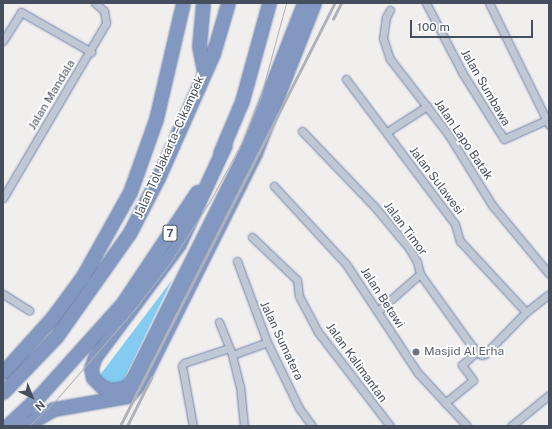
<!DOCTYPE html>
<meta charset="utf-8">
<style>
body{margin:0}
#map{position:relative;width:552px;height:429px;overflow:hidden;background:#f1eeee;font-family:"Public Sans",sans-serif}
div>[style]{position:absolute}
.water>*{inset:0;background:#83cbf1}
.roads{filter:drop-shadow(0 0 1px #6e83ac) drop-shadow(0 0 1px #6e83ac)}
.street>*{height:7px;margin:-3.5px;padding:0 3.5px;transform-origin:3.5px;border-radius:3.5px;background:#c0c8d4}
.highway>*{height:13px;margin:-6.5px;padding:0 6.5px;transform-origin:6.5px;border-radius:6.5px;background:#8298c0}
.tram>*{height:1px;margin:-0.5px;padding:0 0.5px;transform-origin:0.5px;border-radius:0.5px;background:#b0b2b9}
.rail>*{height:2.5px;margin:-1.25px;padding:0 1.25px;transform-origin:1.25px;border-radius:1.25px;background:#b0b2b9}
.dots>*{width:11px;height:11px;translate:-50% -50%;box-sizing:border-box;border:2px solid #fff;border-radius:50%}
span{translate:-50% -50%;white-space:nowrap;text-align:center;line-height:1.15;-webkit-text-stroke:3.5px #fff;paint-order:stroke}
.shield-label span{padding:1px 3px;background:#fff;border:1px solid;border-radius:3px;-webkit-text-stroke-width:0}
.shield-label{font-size:11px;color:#454e5d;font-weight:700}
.street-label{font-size:12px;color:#454e5d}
.worship-label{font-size:12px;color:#5b616d}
.left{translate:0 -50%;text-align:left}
.frame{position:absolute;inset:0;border:4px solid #454e5d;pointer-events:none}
.north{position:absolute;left:12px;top:377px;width:40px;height:40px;-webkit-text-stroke:3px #fff;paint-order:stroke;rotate:137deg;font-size:11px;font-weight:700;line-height:16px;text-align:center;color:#454e5d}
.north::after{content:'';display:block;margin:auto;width:14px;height:18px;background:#454e5d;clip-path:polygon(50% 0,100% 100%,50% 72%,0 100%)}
.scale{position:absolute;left:410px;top:20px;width:123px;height:18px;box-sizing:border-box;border:2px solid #454e5d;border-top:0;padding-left:5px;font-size:12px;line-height:14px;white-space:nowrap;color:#454e5d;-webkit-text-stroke:3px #fff;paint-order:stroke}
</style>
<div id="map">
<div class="water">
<div style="clip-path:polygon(172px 280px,122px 383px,116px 386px,101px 380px,100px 375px)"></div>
</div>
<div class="roads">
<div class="street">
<div style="left:426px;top:3px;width:80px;rotate:62.5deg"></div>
<div style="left:463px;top:74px;width:77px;rotate:57.8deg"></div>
<div style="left:504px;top:139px;width:46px;rotate:-24.3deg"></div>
<div style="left:489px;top:3px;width:136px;rotate:63.8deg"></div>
<div style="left:390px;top:10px;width:8px;rotate:120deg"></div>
<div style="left:386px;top:17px;width:21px;rotate:98deg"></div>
<div style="left:383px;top:38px;width:22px;rotate:72deg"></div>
<div style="left:390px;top:59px;width:95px;rotate:52.3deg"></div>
<div style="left:448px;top:134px;width:84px;rotate:58.2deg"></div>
<div style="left:492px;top:205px;width:89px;rotate:50.4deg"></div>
<div style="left:3px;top:41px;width:34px;rotate:-58deg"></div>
<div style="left:21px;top:12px;width:81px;rotate:29.7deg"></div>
<div style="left:346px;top:79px;width:181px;rotate:53.1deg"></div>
<div style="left:455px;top:224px;width:18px;rotate:74deg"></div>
<div style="left:460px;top:241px;width:97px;rotate:47.1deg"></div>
<div style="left:302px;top:131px;width:104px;rotate:46.2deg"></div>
<div style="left:374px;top:206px;width:55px;rotate:50.2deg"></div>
<div style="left:409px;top:248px;width:16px;rotate:60deg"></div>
<div style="left:417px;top:262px;width:12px;rotate:76deg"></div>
<div style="left:420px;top:274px;width:87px;rotate:54.3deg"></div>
<div style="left:471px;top:345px;width:14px;rotate:45deg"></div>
<div style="left:481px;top:355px;width:4px;rotate:-14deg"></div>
<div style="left:485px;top:354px;width:59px;rotate:-45.7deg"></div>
<div style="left:526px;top:312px;width:29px;rotate:-38deg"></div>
<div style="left:387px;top:132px;width:48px;rotate:-33deg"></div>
<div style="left:274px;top:186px;width:106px;rotate:47.3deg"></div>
<div style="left:346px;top:264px;width:131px;rotate:56.6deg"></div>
<div style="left:418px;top:373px;width:72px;rotate:47.2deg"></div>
<div style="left:3px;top:198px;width:203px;rotate:-59.5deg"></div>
<div style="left:106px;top:23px;width:12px;rotate:-99deg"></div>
<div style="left:104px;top:11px;width:12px;rotate:-138deg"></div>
<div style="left:252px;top:237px;width:62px;rotate:43.7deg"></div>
<div style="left:297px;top:280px;width:16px;rotate:83deg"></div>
<div style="left:299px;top:296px;width:41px;rotate:62.2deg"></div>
<div style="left:318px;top:332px;width:118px;rotate:52.5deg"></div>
<div style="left:237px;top:261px;width:86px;rotate:69.7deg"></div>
<div style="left:267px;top:342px;width:73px;rotate:64.1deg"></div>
<div style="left:299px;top:408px;width:22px;rotate:54deg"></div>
<div style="left:3px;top:294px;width:31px;rotate:32deg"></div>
<div style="left:379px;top:310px;width:55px;rotate:-41.3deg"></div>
<div style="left:219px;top:322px;width:35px;rotate:68deg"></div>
<div style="left:232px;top:355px;width:32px;rotate:76deg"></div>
<div style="left:240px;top:386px;width:40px;rotate:84.3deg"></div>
<div style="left:232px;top:355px;width:37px;rotate:-20deg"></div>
<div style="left:445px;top:403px;width:36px;rotate:-39deg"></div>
<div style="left:473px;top:380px;width:19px;rotate:-126deg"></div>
<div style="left:462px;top:365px;width:19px;rotate:-43deg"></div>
<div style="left:193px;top:426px;width:61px;rotate:-100.4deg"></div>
<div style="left:182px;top:366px;width:4px;rotate:-56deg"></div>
<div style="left:184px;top:363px;width:47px;rotate:-18.4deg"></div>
<div style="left:511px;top:426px;width:49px;rotate:-39.2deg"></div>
</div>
<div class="highway">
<div style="left:203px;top:3px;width:43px;rotate:95.3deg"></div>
<div style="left:199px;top:46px;width:25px;rotate:79deg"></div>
<div style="left:225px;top:145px;width:109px;rotate:114.9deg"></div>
<div style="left:179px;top:244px;width:141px;rotate:126.6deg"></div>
<div style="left:95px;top:357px;width:12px;rotate:110deg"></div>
<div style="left:91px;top:368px;width:10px;rotate:79deg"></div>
<div style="left:93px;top:378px;width:11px;rotate:45deg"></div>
<div style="left:101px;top:386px;width:10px;rotate:24deg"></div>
<div style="left:110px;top:390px;width:9px;rotate:-6deg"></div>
<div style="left:119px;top:389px;width:9px;rotate:-21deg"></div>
<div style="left:127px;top:386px;width:10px;rotate:-53deg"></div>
<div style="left:133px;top:378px;width:256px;rotate:-63.5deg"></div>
<div style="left:247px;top:149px;width:157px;rotate:-68.7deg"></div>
<div style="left:220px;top:153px;width:56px;rotate:-67.1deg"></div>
<div style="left:242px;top:101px;width:102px;rotate:-74.6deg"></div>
<div style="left:3px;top:372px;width:73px;rotate:-47.8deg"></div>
<div style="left:52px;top:318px;width:52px;rotate:-53.6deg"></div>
<div style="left:83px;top:276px;width:96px;rotate:-60.8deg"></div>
<div style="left:130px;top:192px;width:77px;rotate:-70.4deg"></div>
<div style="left:156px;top:119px;width:119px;rotate:-76.9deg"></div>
<div style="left:3px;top:392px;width:76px;rotate:-46.1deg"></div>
<div style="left:56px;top:337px;width:128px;rotate:-54.8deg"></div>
<div style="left:130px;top:232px;width:61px;rotate:-62.6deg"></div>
<div style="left:158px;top:178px;width:136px;rotate:-66.1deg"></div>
<div style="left:213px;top:54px;width:53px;rotate:-73.6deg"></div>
<div style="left:7px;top:426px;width:45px;rotate:-43.2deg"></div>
<div style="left:40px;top:395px;width:122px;rotate:-48deg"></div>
<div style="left:122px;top:304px;width:135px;rotate:-56.2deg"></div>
<div style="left:24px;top:426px;width:34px;rotate:-30deg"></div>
<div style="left:54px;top:409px;width:75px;rotate:-10deg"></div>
<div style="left:128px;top:396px;width:19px;rotate:-47deg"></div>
<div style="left:141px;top:382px;width:256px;rotate:-63.5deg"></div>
<div style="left:255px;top:153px;width:161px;rotate:-68.5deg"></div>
</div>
</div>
<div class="tram">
<div style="left:29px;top:426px;width:36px;rotate:-44deg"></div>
<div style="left:55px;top:401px;width:121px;rotate:-49deg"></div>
<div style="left:134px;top:310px;width:59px;rotate:-52.5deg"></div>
<div style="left:170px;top:263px;width:74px;rotate:-57.2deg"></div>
<div style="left:210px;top:201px;width:67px;rotate:-61.5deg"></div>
<div style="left:242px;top:142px;width:47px;rotate:-67.3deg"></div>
<div style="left:260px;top:99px;width:99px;rotate:-74.8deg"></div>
</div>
<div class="rail">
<div style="left:333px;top:19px;width:18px;rotate:-63deg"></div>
<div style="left:120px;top:426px;width:475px;rotate:-63.1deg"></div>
<div style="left:127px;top:426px;width:54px;rotate:-63.4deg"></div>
</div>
<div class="dots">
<div style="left:416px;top:352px;background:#6b7280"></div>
</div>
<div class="shield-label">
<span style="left:170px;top:233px">7</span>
</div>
<div class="street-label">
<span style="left:485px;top:88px;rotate:60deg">Jalan Sumbawa</span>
<span style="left:52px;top:95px;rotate:-59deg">Jalan Mandala</span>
<span style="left:463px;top:140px;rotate:56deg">Jalan Lapo Batak</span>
<span style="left:170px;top:147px;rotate:-66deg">Jalan Tol Jakarta–Cikampek</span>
<span style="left:436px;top:181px;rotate:53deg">Jalan Sulawesi</span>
<span style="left:405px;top:229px;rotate:53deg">Jalan Timor</span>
<span style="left:382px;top:298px;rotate:57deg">Jalan Betawi</span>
<span style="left:281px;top:341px;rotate:65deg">Jalan Sumatera</span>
<span style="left:356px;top:363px;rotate:54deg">Jalan Kalimantan</span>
</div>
<div class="worship-label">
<span class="left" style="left:424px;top:352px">Masjid Al Erha</span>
</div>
<div class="frame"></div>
<div class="north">N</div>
<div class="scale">100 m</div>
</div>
